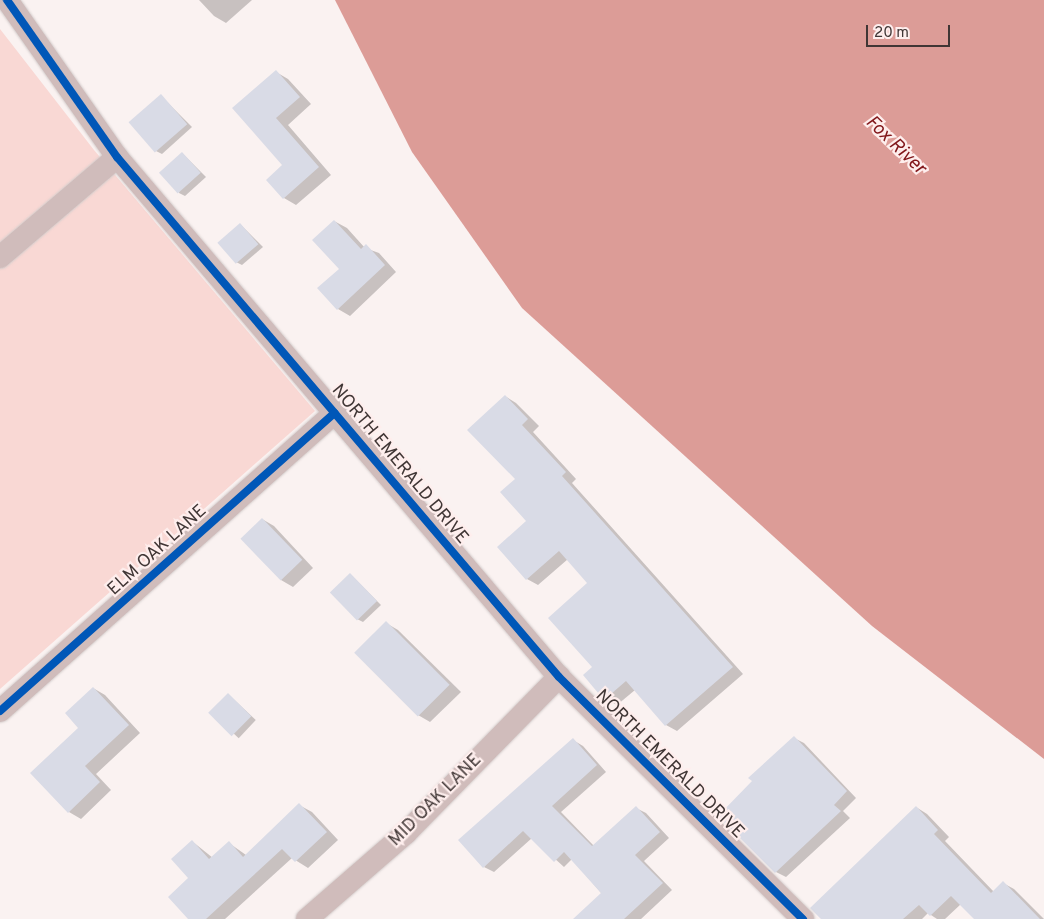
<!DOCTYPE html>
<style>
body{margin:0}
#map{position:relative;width:1044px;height:919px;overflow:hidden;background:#faf2f1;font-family:Overpass,sans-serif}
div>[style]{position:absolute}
.green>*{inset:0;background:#f9d8d4}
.water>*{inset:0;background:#dc9c97}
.shadow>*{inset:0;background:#0003;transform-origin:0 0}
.building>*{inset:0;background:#d9dbe6;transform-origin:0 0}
.roads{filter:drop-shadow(0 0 1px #d4cdcc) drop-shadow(0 0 1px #d4cdcc)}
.minor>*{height:22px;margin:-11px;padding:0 11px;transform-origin:11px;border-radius:11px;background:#d0bcbb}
.cycleway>*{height:8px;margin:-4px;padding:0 4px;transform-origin:4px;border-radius:4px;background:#0057b8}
span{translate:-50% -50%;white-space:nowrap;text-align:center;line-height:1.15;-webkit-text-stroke:4.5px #feeeed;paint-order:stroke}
.street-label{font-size:18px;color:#403635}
.water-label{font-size:19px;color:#81161a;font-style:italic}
.scale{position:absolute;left:866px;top:25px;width:84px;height:22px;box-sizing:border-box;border:2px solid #403635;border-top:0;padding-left:6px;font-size:15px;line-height:18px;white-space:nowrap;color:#403635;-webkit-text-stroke:4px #feeeed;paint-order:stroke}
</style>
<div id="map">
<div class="green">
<div style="clip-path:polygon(0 29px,94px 150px,315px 411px,0 689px)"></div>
</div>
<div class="water">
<div style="clip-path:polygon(335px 0,1044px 0,1044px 759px,872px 626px,522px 308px,412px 152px)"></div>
</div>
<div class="shadow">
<div style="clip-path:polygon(199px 0,252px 0,226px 23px,214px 16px)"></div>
<div style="clip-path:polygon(276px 72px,288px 79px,311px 104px,288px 125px,331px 175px,296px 205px,284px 198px,284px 165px,234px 108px)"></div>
<div style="clip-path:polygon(161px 96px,192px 127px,162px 154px,156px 151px)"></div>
<div style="clip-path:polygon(182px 153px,206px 177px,185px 196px,179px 193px)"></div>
<div style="clip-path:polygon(334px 221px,347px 228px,365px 248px,379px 253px,396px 272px,350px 316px,338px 309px,340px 269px)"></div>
<div style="clip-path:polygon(240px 224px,263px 247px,242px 265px,236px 262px)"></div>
<div style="clip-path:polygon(505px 396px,516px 403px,539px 426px,533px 432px,576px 479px,572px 483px,743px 674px,677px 731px,666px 725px,635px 690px,617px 705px,605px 699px,594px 667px,589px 584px,568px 559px,538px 585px,527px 579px,528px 521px,516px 479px)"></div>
<div style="clip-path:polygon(262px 519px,274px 526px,313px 568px,293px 587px,281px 580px)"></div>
<div style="clip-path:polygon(350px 574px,381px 605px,363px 622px,357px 619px)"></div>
<div style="clip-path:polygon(386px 623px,398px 630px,461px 692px,430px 722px,418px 715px)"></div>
<div style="clip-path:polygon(93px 688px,105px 695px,140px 733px,96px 774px,111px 790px,81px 819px,69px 812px)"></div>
<div style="left:228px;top:694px;width:38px;height:25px;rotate:43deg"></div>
<div style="clip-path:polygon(794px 738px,804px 743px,856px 798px,843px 811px,850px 818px,786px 877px,776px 872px)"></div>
<div style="clip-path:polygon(573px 740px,583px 746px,606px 772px,561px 812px,594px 846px,636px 808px,646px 813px,669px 838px,644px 861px,672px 890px,641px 919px,575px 919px,602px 894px,572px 859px,564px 867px,532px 838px,494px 872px,484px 867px)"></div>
<div style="clip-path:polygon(299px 805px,312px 812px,338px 840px,308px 868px,292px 858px,225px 919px,190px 919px,193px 842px,213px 858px,229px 843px,246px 855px)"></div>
<div style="clip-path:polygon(916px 807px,927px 814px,949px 837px,945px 841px,994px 892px,1003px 883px,1014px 889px,1044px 919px,976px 919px,961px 904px,945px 919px,937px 919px,928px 913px,922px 919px,823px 919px)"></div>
</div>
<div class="building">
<div style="clip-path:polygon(276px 70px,300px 97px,276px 118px,319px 167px,283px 199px,266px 180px,282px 165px,232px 108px)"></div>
<div style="left:161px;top:94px;width:40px;height:43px;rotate:49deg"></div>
<div style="left:182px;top:152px;width:28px;height:31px;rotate:48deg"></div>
<div style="clip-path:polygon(334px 220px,361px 249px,366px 244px,385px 265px,337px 310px,317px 288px,339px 269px,312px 240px)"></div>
<div style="left:240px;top:223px;width:28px;height:30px;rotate:49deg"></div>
<div style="clip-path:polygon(505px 395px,528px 419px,522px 425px,566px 472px,562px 476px,733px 667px,665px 726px,626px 681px,604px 700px,583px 675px,592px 667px,548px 618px,587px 583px,559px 551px,526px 580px,497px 547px,526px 521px,500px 492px,515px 479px,467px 430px)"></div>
<div style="left:262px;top:518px;width:58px;height:30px;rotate:46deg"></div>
<div style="left:350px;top:573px;width:39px;height:28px;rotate:46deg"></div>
<div style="left:386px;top:621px;width:90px;height:45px;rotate:45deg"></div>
<div style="clip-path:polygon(93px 687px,129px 725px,85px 766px,100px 782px,68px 813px,30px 773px,78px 728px,65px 713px)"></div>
<div style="left:228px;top:693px;width:33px;height:28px;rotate:45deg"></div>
<div style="clip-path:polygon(794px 736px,847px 791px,834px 805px,841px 811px,775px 873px,718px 816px,752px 781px,748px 778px)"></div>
<div style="clip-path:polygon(573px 738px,597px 765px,552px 806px,592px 846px,636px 806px,660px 832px,635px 855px,663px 883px,624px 919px,573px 919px,601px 893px,564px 852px,554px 862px,523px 831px,483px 868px,458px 840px)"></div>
<div style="clip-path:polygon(299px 803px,327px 832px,295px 862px,282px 849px,206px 919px,188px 919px,168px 897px,188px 878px,171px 859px,192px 840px,209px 859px,229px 841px,243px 857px)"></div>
<div style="clip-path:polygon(916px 806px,938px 830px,934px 834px,991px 893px,1003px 881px,1040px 919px,974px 919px,951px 896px,930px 916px,919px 905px,903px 919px,821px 919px,810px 908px)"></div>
</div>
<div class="roads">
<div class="minor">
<div style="left:7px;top:0;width:192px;rotate:55deg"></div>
<div style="left:117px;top:157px;width:682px;rotate:49.64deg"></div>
<div style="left:559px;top:677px;width:344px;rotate:44.8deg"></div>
<div style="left:0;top:257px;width:154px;rotate:-40.5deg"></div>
<div style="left:0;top:711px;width:448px;rotate:-41.7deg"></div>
<div style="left:307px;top:919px;width:131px;rotate:-41deg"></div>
<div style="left:406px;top:833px;width:219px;rotate:-45.6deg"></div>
</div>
</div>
<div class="cycleway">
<div style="left:7px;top:0;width:192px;rotate:55deg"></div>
<div style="left:117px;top:157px;width:682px;rotate:49.64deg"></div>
<div style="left:559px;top:677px;width:344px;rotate:44.8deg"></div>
<div style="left:0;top:711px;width:448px;rotate:-41.7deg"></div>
</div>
<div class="street-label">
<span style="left:399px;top:465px;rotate:50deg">NORTH EMERALD DRIVE</span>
<span style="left:158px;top:551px;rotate:-42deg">ELM OAK LANE</span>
<span style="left:669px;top:765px;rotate:45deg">NORTH EMERALD DRIVE</span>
<span style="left:436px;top:801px;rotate:-45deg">MID OAK LANE</span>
</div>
<div class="water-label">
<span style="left:895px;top:146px;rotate:44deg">Fox River</span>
</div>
<div class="scale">20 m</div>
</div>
